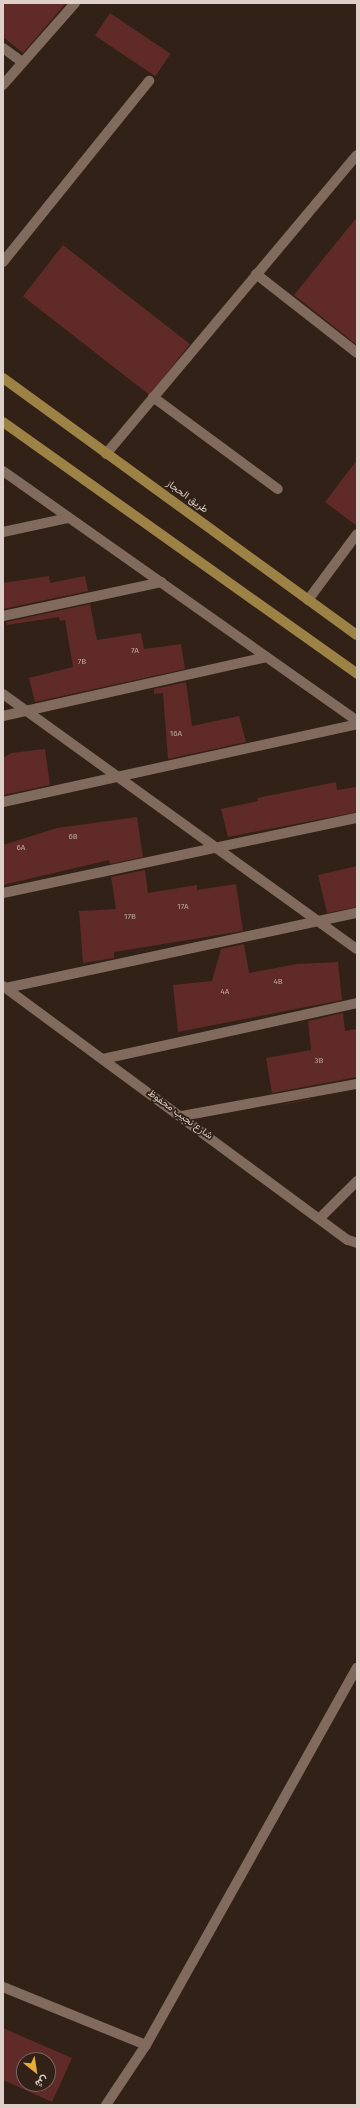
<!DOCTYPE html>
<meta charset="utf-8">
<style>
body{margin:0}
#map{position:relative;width:360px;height:2108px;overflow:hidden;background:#322116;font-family:"Fira Sans",Vazirmatn,sans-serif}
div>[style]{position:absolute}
.building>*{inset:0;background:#602a28;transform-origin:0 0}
.service>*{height:10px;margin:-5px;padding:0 5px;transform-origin:5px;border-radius:5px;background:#806b5e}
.minor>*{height:10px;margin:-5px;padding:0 5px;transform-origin:5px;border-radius:5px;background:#806b5e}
.primary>*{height:10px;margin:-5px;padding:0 5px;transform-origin:5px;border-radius:5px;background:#9c8244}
span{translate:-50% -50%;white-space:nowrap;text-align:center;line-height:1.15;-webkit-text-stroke:3.5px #322116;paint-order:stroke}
.number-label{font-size:8px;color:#bda6a1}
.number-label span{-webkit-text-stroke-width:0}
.street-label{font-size:10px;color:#dcd0c9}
.frame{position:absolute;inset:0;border:4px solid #dcd0c9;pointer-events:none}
.north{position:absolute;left:16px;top:2052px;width:40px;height:40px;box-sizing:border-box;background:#322116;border:1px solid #76675e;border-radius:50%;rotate:150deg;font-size:11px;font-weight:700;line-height:16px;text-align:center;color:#dcd0c9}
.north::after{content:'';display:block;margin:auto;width:14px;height:18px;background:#e7ac36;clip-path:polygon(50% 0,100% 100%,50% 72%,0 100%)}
</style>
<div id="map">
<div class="building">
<div style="clip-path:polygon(3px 3px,66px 3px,23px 53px,3px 37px)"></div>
<div style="left:110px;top:13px;width:73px;height:27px;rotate:34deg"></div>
<div style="clip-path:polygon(357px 217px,357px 345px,294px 295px)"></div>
<div style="left:63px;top:245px;width:161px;height:65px;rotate:38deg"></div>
<div style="clip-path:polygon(357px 460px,357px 526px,325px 502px)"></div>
<div style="clip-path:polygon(49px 576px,50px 583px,85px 576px,88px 591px,3px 609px,3px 583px)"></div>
<div style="clip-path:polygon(90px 604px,97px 640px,141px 633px,144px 649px,181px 644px,185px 669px,35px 702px,29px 678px,73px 667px,65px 620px,60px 621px,59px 617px,7px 625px,6px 622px)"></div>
<div style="clip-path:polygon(186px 682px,192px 726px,239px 716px,246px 742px,168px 759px,163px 693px,154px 694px,154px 689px)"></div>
<div style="clip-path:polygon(45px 749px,50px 785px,3px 795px,3px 758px,11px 753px)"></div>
<div style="clip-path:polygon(336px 782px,337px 790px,357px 787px,357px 812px,228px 837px,221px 809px,258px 801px,257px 798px)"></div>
<div style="clip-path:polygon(137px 817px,143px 857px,110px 864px,109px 860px,3px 885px,3px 845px,57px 828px)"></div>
<div style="clip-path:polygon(357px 866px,357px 907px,327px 913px,318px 875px)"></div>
<div style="clip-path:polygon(145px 870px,148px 893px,197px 885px,197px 890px,236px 884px,243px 931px,114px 952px,114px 958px,83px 963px,79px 911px,116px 909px,111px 877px)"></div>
<div style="clip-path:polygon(244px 944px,249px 973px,297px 964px,338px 962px,342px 1000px,178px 1032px,173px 985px,212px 981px,221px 949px)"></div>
<div style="clip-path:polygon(343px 1013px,345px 1031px,357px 1029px,357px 1077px,272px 1093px,266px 1058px,311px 1050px,308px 1021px)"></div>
<div style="clip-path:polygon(310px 1099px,310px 1100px,274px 1106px)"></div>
<div style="clip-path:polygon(evenodd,3px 2028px,72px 2058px,52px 2102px,3px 2080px,3px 2028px,24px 2060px,48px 2060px,48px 2084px,24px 2084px,24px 2060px)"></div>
</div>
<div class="service">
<div style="left:3px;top:262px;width:233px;rotate:-51.1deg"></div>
<div style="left:153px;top:397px;width:155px;rotate:36.4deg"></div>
</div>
<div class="minor">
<div style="left:3px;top:48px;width:24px;rotate:36deg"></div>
<div style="left:3px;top:85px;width:109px;rotate:-48.7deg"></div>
<div style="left:256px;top:274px;width:128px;rotate:38deg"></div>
<div style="left:106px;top:454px;width:390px;rotate:-50deg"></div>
<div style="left:3px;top:471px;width:433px;rotate:35.2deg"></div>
<div style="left:3px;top:532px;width:66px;rotate:-12.2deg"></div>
<div style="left:308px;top:600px;width:82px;rotate:-53.4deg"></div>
<div style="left:3px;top:616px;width:162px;rotate:-12.1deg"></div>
<div style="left:3px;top:694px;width:436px;rotate:35.8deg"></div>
<div style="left:3px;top:716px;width:270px;rotate:-12.6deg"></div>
<div style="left:3px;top:802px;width:362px;rotate:-12.4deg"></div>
<div style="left:3px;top:893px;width:362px;rotate:-12deg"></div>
<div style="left:3px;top:986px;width:428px;rotate:36.4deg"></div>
<div style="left:348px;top:1240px;width:9px;rotate:18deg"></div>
<div style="left:6px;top:988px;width:359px;rotate:-12.1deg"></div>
<div style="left:103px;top:1059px;width:260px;rotate:-12.4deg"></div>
<div style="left:182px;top:1116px;width:178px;rotate:-10.4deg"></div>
<div style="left:321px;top:1217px;width:51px;rotate:-45deg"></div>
<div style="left:3px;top:1987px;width:154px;rotate:22.1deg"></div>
<div style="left:106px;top:2105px;width:72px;rotate:-56.3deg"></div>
<div style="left:146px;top:2045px;width:432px;rotate:-60.8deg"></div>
</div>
<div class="primary">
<div style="left:3px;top:378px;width:437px;rotate:36deg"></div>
<div style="left:3px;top:422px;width:435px;rotate:35.4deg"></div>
</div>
<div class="number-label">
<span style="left:135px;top:651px">7A</span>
<span style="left:82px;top:662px">7B</span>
<span style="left:176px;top:734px">16A</span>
<span style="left:73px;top:837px">6B</span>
<span style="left:21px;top:848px">6A</span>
<span style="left:183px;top:907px">17A</span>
<span style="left:130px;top:917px">17B</span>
<span style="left:278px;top:982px">4B</span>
<span style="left:225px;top:992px">4A</span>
<span style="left:319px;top:1061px">3B</span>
</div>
<div class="street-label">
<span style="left:187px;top:497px;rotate:36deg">طريق الحجاز</span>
<span style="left:180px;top:1115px;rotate:36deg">شارع نجيب محفوظ</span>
</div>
<div class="frame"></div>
<div class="north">ش</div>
</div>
